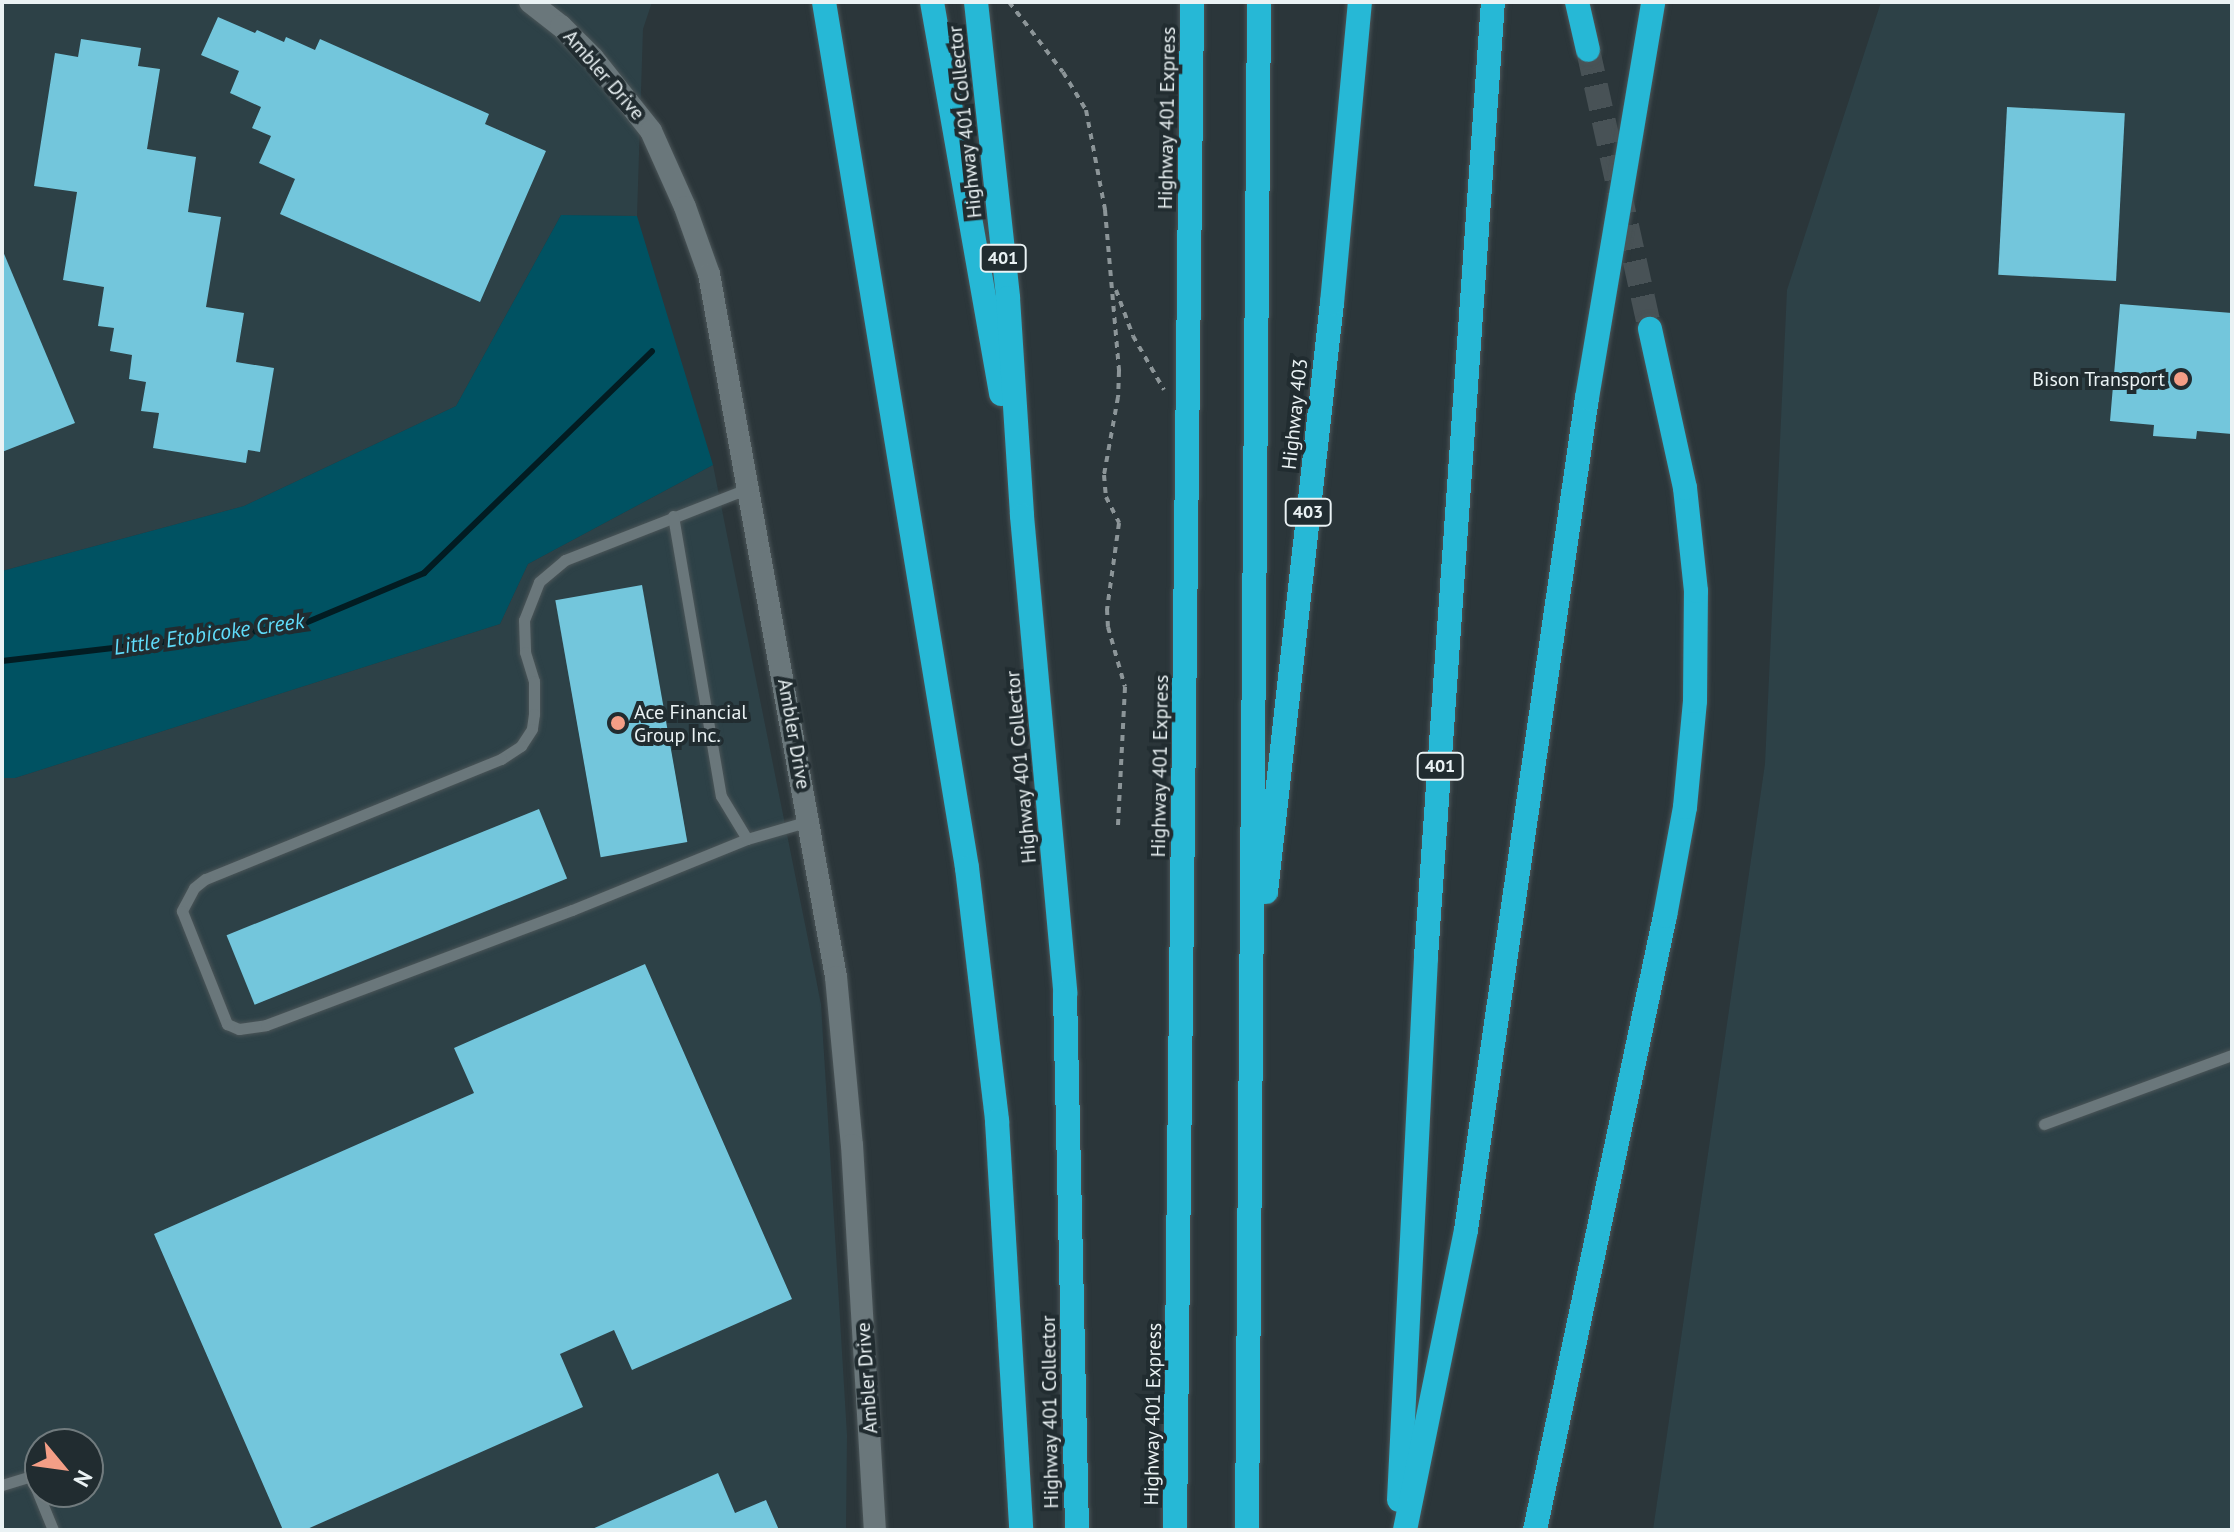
<!DOCTYPE html>
<style>
body{margin:0}
#map{position:relative;width:2234px;height:1532px;overflow:hidden;background:#2b363a;font-family:"PT Sans",sans-serif}
div>[style]{position:absolute}
.built>*{inset:0;background:#2d4147}
.green>*{inset:0;background:#005262}
.stream>*{height:6px;margin:-3px;padding:0 3px;transform-origin:3px;border-radius:3px;background:#021c22}
.building>*{inset:0;background:#73c6dc;transform-origin:0 0}
.highway-tunnel>*{height:24px;margin-top:-12px;transform-origin:0;background:repeating-linear-gradient(90deg,#485256 0 24px,transparent 0 36px)}
.path>*{height:4px;margin-top:-2px;transform-origin:0;background:repeating-linear-gradient(90deg,#8c9598 0 6px,transparent 0 12px)}
.roads{filter:drop-shadow(0 0 2px #4b5558) drop-shadow(0 0 2px #4b5558)}
.lane>*{height:11px;margin:-5.5px;padding:0 5.5px;transform-origin:5.5px;border-radius:5.5px;background:#6a777b}
.street>*{height:22px;margin:-11px;padding:0 11px;transform-origin:11px;border-radius:11px;background:#6a777b}
.highway>*{height:24px;margin:-12px;padding:0 12px;transform-origin:12px;border-radius:12px;background:#26b8d6}
.dots>*{width:22px;height:22px;translate:-50% -50%;box-sizing:border-box;border:4px solid #212c30;border-radius:50%}
span{translate:-50% -50%;white-space:nowrap;text-align:center;line-height:1.15;-webkit-text-stroke:8px #212c30;paint-order:stroke}
.shield-label span{padding:2px 6px;background:#212c30;border:2px solid;border-radius:6px;-webkit-text-stroke-width:0}
.shield-label{font-size:18px;color:#eaf2f4;font-weight:700}
.street-label{font-size:20px;color:#eaf2f4}
.poi-label{font-size:20px;color:#eaf2f4}
.right{translate:-100% -50%;text-align:right}
.left{translate:0 -50%;text-align:left}
.water-label{font-size:22px;color:#5fdbf9;font-style:italic}
.frame{position:absolute;inset:0;border:4px solid #eaf2f4;pointer-events:none}
.north{position:absolute;left:24px;top:1428px;width:80px;height:80px;box-sizing:border-box;background:#212c30;border:2px solid #717b7e;border-radius:50%;rotate:119deg;font-size:22px;font-weight:700;line-height:32px;text-align:center;color:#eaf2f4}
.north::after{content:'';display:block;margin:auto;width:28px;height:36px;background:#f49e86;clip-path:polygon(50% 0,100% 100%,50% 72%,0 100%)}
</style>
<div id="map">
<div class="built">
<div style="clip-path:polygon(2px 2px,652px 2px,643px 29px,637px 216px,561px 215px,456px 406px,244px 506px,2px 571px)"></div>
<div style="clip-path:polygon(1881px 2px,2232px 2px,2232px 1530px,1653px 1530px,1765px 764px,1787px 290px)"></div>
<div style="clip-path:polygon(evenodd,713px 465px,821px 1004px,847px 1435px,846px 1530px,2px 1530px,2px 778px,15px 778px,500px 624px,528px 564px,713px 465px,40px 1444px,88px 1444px,88px 1492px,40px 1492px,40px 1444px)"></div>
</div>
<div class="green">
<div style="clip-path:polygon(561px 215px,637px 216px,713px 465px,528px 564px,500px 624px,15px 778px,2px 778px,2px 571px,244px 506px,456px 406px)"></div>
</div>
<div class="stream">
<div style="left:2px;top:661px;width:298px;rotate:-6.7deg"></div>
<div style="left:298px;top:626px;width:137px;rotate:-22.8deg"></div>
<div style="left:424px;top:573px;width:318px;rotate:-44.2deg"></div>
</div>
<div class="building">
<div style="clip-path:polygon(218px 17px,255px 33px,257px 30px,284px 42px,286px 37px,315px 50px,320px 39px,489px 114px,485px 124px,546px 151px,480px 302px,280px 214px,295px 179px,259px 163px,271px 136px,252px 128px,261px 107px,230px 93px,239px 71px,201px 55px)"></div>
<div style="clip-path:polygon(81px 39px,141px 48px,138px 66px,160px 69px,147px 149px,196px 157px,188px 212px,221px 217px,206px 307px,244px 313px,236px 362px,274px 368px,260px 452px,248px 450px,246px 463px,153px 448px,159px 413px,141px 411px,146px 382px,129px 379px,132px 355px,110px 351px,114px 328px,98px 326px,104px 287px,63px 280px,77px 192px,34px 186px,55px 53px,78px 57px)"></div>
<div style="left:2007px;top:107px;width:118px;height:168px;rotate:3deg"></div>
<div style="clip-path:polygon(2px 249px,75px 423px,2px 452px)"></div>
<div style="clip-path:polygon(2120px 304px,2232px 313px,2232px 434px,2197px 431px,2196px 439px,2153px 436px,2154px 425px,2110px 421px)"></div>
<div style="left:642px;top:585px;width:261px;height:88px;rotate:80deg"></div>
<div style="left:539px;top:809px;width:75px;height:337px;rotate:68deg"></div>
<div style="clip-path:polygon(645px 964px,792px 1299px,632px 1370px,614px 1330px,560px 1354px,583px 1407px,305px 1530px,283px 1530px,154px 1234px,474px 1093px,454px 1048px)"></div>
<div style="clip-path:polygon(718px 1473px,735px 1513px,766px 1500px,779px 1530px,590px 1530px)"></div>
</div>
<div class="highway-tunnel">
<div style="left:1588px;top:50px;width:286px;rotate:77.5deg"></div>
</div>
<div class="path">
<div style="left:1009px;top:2px;width:88px;rotate:52.4deg"></div>
<div style="left:1063px;top:72px;width:44px;rotate:58.8deg"></div>
<div style="left:1086px;top:110px;width:102px;rotate:79.2deg"></div>
<div style="left:1105px;top:210px;width:162px;rotate:85deg"></div>
<div style="left:1119px;top:371px;width:26px;rotate:92deg"></div>
<div style="left:1118px;top:397px;width:79px;rotate:100.2deg"></div>
<div style="left:1104px;top:475px;width:22px;rotate:85deg"></div>
<div style="left:1106px;top:497px;width:29px;rotate:63deg"></div>
<div style="left:1119px;top:523px;width:87px;rotate:97.9deg"></div>
<div style="left:1107px;top:609px;width:18px;rotate:87deg"></div>
<div style="left:1108px;top:627px;width:62px;rotate:74.2deg"></div>
<div style="left:1125px;top:687px;width:139px;rotate:92.9deg"></div>
<div style="left:1116px;top:290px;width:49px;rotate:69.7deg"></div>
<div style="left:1133px;top:336px;width:62px;rotate:60.1deg"></div>
</div>
<div class="roads">
<div class="lane">
<div style="left:749px;top:488px;width:198px;rotate:158.6deg"></div>
<div style="left:565px;top:560px;width:34px;rotate:140deg"></div>
<div style="left:539px;top:582px;width:41px;rotate:111.5deg"></div>
<div style="left:524px;top:620px;width:32px;rotate:88deg"></div>
<div style="left:525px;top:652px;width:30px;rotate:73deg"></div>
<div style="left:534px;top:681px;width:33px;rotate:90deg"></div>
<div style="left:534px;top:714px;width:15px;rotate:98deg"></div>
<div style="left:532px;top:729px;width:20px;rotate:123deg"></div>
<div style="left:521px;top:746px;width:24px;rotate:147deg"></div>
<div style="left:501px;top:759px;width:319px;rotate:157.9deg"></div>
<div style="left:205px;top:879px;width:14px;rotate:141deg"></div>
<div style="left:194px;top:888px;width:26px;rotate:118deg"></div>
<div style="left:182px;top:911px;width:122px;rotate:68.3deg"></div>
<div style="left:227px;top:1024px;width:13px;rotate:23deg"></div>
<div style="left:239px;top:1029px;width:27px;rotate:-8deg"></div>
<div style="left:266px;top:1025px;width:327px;rotate:-20.6deg"></div>
<div style="left:572px;top:910px;width:189px;rotate:-22.1deg"></div>
<div style="left:747px;top:839px;width:65px;rotate:-16.2deg"></div>
<div style="left:673px;top:516px;width:284px;rotate:80.3deg"></div>
<div style="left:721px;top:796px;width:50px;rotate:58.8deg"></div>
<div style="left:2044px;top:1124px;width:200px;rotate:-20.2deg"></div>
<div style="left:2px;top:1485px;width:30px;rotate:-17deg"></div>
<div style="left:31px;top:1476px;width:58px;rotate:67.8deg"></div>
</div>
<div class="street">
<div style="left:530px;top:2px;width:39px;rotate:38deg"></div>
<div style="left:561px;top:26px;width:45px;rotate:45deg"></div>
<div style="left:593px;top:58px;width:93px;rotate:51.5deg"></div>
<div style="left:651px;top:131px;width:83px;rotate:65.9deg"></div>
<div style="left:685px;top:207px;width:71px;rotate:70.3deg"></div>
<div style="left:709px;top:274px;width:714px;rotate:79.76deg"></div>
<div style="left:836px;top:977px;width:169px;rotate:84.6deg"></div>
<div style="left:852px;top:1145px;width:386px;rotate:86.6deg"></div>
</div>
<div class="highway">
<div style="left:824px;top:2px;width:878px;rotate:80.62deg"></div>
<div style="left:967px;top:868px;width:255px;rotate:83.2deg"></div>
<div style="left:997px;top:1121px;width:410px;rotate:86.6deg"></div>
<div style="left:932px;top:2px;width:398px;rotate:80deg"></div>
<div style="left:976px;top:2px;width:298px;rotate:83.8deg"></div>
<div style="left:1008px;top:298px;width:218px;rotate:86.3deg"></div>
<div style="left:1022px;top:516px;width:479px;rotate:84.8deg"></div>
<div style="left:1065px;top:993px;width:537px;rotate:88.72deg"></div>
<div style="left:1577px;top:2px;width:49px;rotate:77.1deg"></div>
<div style="left:1266px;top:892px;width:593px;rotate:-83.61deg"></div>
<div style="left:1332px;top:303px;width:302px;rotate:-84.7deg"></div>
<div style="left:1399px;top:1500px;width:544px;rotate:-87.15deg"></div>
<div style="left:1426px;top:957px;width:957px;rotate:-85.99deg"></div>
<div style="left:1175px;top:1530px;width:1528px;rotate:-89.36deg"></div>
<div style="left:1247px;top:1530px;width:1528px;rotate:-89.55deg"></div>
<div style="left:1405px;top:1530px;width:306px;rotate:-78.5deg"></div>
<div style="left:1466px;top:1230px;width:841px;rotate:-81.73deg"></div>
<div style="left:1587px;top:398px;width:401px;rotate:-80.5deg"></div>
<div style="left:1535px;top:1530px;width:628px;rotate:-78.05deg"></div>
<div style="left:1665px;top:916px;width:111px;rotate:-79.6deg"></div>
<div style="left:1685px;top:807px;width:106px;rotate:-84.6deg"></div>
<div style="left:1695px;top:701px;width:110px;rotate:-89.5deg"></div>
<div style="left:1696px;top:591px;width:104px;rotate:-96.1deg"></div>
<div style="left:1685px;top:488px;width:163px;rotate:-102.4deg"></div>
</div>
</div>
<div class="dots">
<div style="left:2181px;top:379px;background:#f49e86"></div>
<div style="left:618px;top:723px;background:#f49e86"></div>
</div>
<div class="shield-label">
<span style="left:1003px;top:258px">401</span>
<span style="left:1308px;top:512px">403</span>
<span style="left:1440px;top:766px">401</span>
</div>
<div class="street-label">
<span style="left:604px;top:75px;rotate:49deg">Ambler Drive</span>
<span style="left:1167px;top:118px;rotate:-89deg">Highway 401 Express</span>
<span style="left:965px;top:122px;rotate:-96deg">Highway 401 Collector</span>
<span style="left:1295px;top:414px;rotate:-84deg">Highway 403</span>
<span style="left:794px;top:734px;rotate:80deg">Ambler Drive</span>
<span style="left:1160px;top:766px;rotate:-89deg">Highway 401 Express</span>
<span style="left:1021px;top:767px;rotate:-95deg">Highway 401 Collector</span>
<span style="left:867px;top:1378px;rotate:-94deg">Ambler Drive</span>
<span style="left:1050px;top:1412px;rotate:-91deg">Highway 401 Collector</span>
<span style="left:1153px;top:1414px;rotate:-89deg">Highway 401 Express</span>
</div>
<div class="poi-label">
<span class="right" style="left:2165px;top:379px">Bison Transport</span>
<span class="left" style="left:634px;top:724px">Ace Financial<br>Group Inc.</span>
</div>
<div class="water-label">
<span style="left:209px;top:634px;rotate:-8deg">Little Etobicoke Creek</span>
</div>
<div class="frame"></div>
<div class="north">N</div>
</div>
